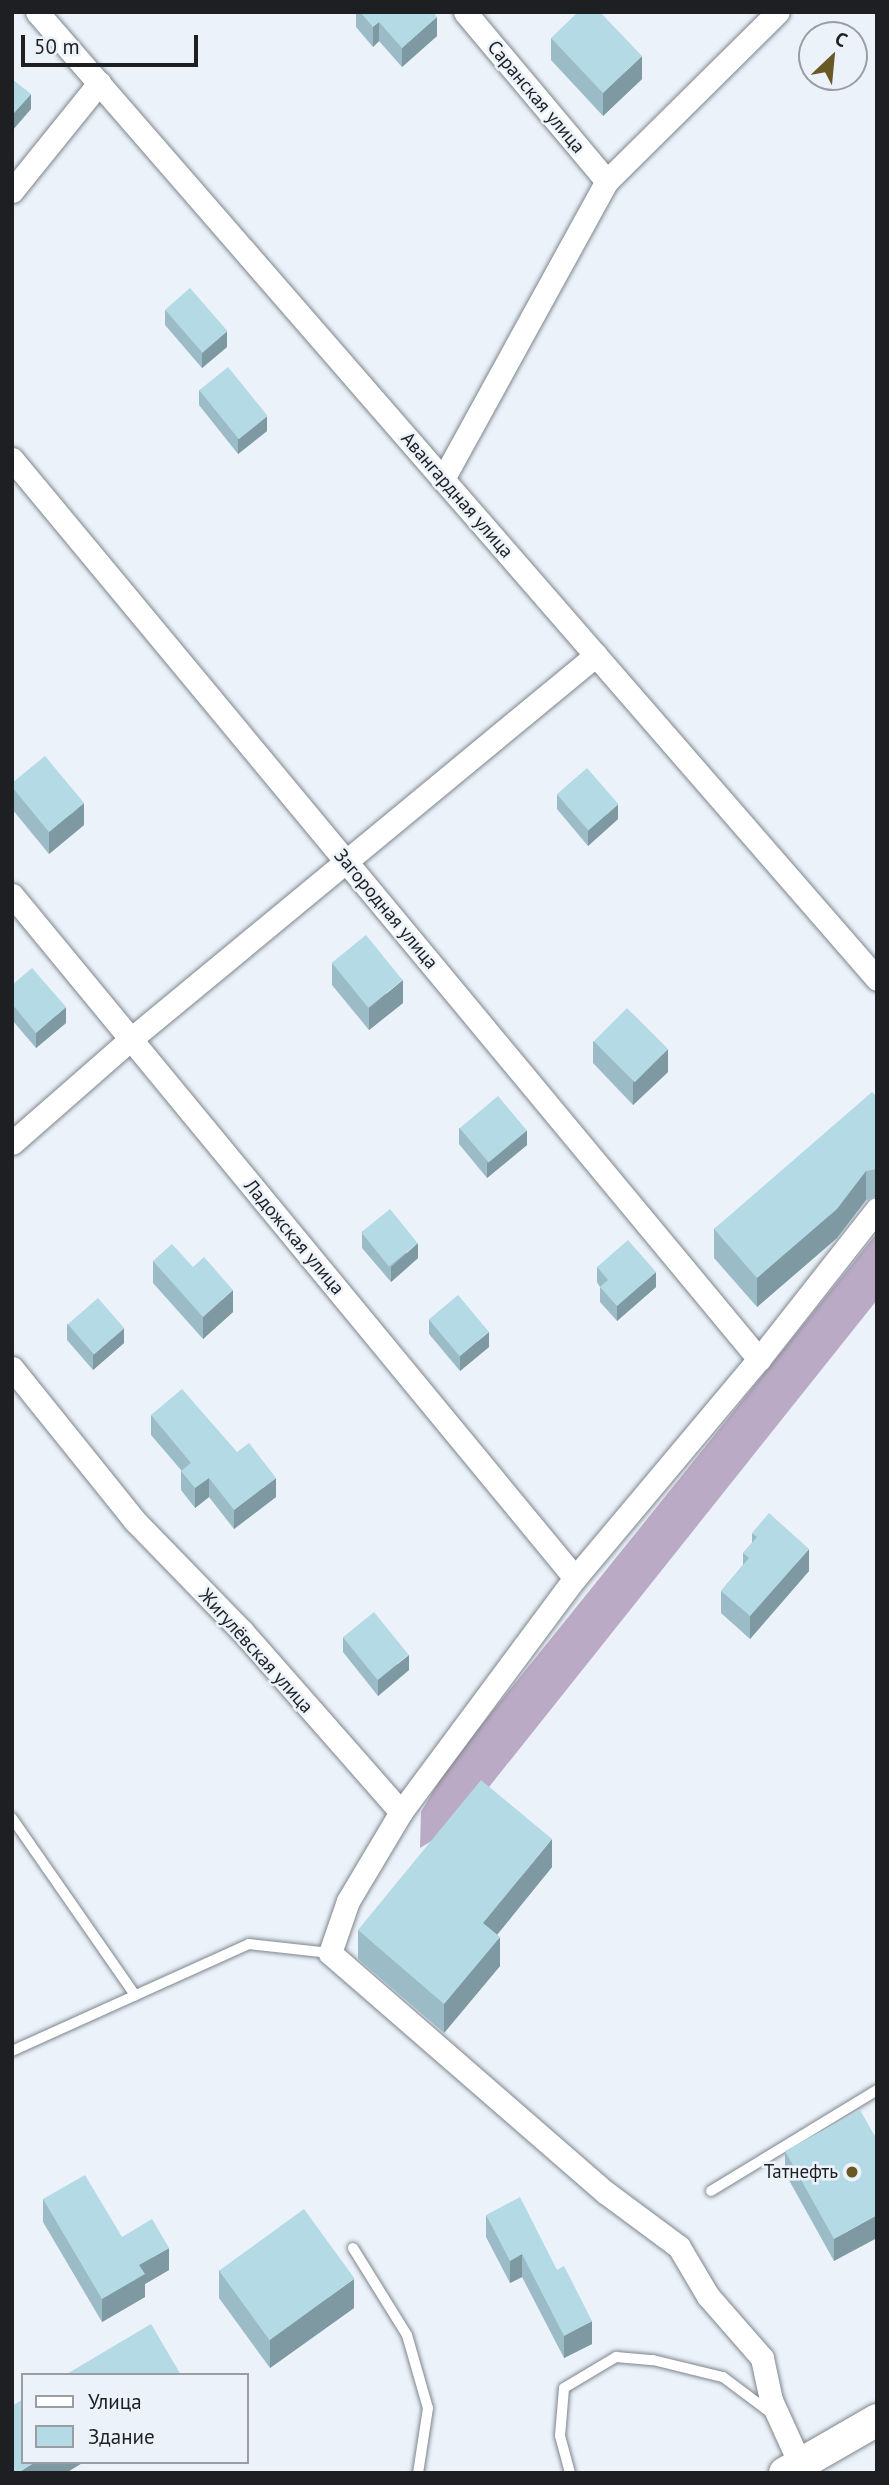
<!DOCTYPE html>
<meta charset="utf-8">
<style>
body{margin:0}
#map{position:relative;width:889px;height:2485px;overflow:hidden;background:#ebf2fa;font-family:"PT Sans",sans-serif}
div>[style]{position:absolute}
.forest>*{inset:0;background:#bbaac5}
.roads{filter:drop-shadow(0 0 2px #7e858c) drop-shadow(0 0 2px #7e858c)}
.lane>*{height:10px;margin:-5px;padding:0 5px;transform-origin:5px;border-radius:5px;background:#fff}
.street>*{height:23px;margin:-11.5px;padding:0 11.5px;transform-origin:11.5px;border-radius:11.5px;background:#fff}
.secondary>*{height:32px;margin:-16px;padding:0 16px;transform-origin:16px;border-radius:16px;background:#fff}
.wall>*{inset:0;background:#9bbbc6}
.shaded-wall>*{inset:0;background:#7e99a1}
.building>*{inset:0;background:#b4dae6;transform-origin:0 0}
.dots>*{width:19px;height:19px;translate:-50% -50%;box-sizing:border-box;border:4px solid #ebf2fa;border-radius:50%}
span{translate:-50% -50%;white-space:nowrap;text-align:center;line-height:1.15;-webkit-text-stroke:5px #ebf2fa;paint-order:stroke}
.street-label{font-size:19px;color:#1d1f22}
.poi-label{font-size:19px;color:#1d1f22}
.right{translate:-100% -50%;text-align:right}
.frame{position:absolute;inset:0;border:14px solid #1d1f22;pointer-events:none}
.legend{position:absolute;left:21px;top:2373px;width:228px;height:91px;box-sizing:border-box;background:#ebf2fa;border:2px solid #999ea4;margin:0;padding:9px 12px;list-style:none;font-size:21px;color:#1d1f22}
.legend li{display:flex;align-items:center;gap:14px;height:35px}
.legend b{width:35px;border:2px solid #999ea4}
.north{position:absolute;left:798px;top:21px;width:70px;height:70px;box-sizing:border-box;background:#ebf2fa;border:2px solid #999ea4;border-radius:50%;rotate:26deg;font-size:19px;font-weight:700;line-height:28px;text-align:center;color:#1d1f22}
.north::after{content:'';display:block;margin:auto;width:24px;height:32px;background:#675826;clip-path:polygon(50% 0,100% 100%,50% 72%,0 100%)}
.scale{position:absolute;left:21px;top:35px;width:177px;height:32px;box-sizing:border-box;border:4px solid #1d1f22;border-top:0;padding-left:9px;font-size:21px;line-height:24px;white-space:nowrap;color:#1d1f22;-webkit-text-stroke:5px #ebf2fa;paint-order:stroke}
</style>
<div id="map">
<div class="forest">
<div style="clip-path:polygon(877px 1233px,877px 1300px,485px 1792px,451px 1829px,420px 1848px,421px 1812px,447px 1768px)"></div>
</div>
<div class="roads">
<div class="lane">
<div style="left:12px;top:1818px;width:216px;rotate:55.2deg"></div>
<div style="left:12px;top:2051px;width:260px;rotate:-24.3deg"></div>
<div style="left:249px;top:1944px;width:81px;rotate:6.3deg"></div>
<div style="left:711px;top:2191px;width:194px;rotate:-31.3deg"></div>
<div style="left:353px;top:2248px;width:102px;rotate:58.2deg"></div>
<div style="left:407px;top:2335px;width:76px;rotate:74deg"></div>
<div style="left:428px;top:2408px;width:66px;rotate:98.7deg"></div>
<div style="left:570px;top:2473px;width:38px;rotate:-105deg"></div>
<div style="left:560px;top:2436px;width:48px;rotate:-85.2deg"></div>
<div style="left:564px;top:2388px;width:61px;rotate:-30.8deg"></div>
<div style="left:616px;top:2357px;width:37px;rotate:5deg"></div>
<div style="left:653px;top:2360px;width:72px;rotate:13.7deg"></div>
<div style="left:723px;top:2377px;width:60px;rotate:36.9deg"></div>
</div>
<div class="street">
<div style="left:37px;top:12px;width:1281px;rotate:49.02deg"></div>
<div style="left:465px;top:12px;width:221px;rotate:50deg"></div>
<div style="left:12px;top:191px;width:139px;rotate:-51.1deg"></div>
<div style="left:12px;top:459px;width:1170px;rotate:50.31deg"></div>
<div style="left:443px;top:479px;width:340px;rotate:-61.2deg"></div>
<div style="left:607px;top:181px;width:240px;rotate:-44.7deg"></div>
<div style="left:12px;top:895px;width:885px;rotate:50.5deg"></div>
<div style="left:12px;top:1143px;width:158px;rotate:-41.2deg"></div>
<div style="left:131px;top:1039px;width:603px;rotate:-39.55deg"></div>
<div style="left:12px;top:1368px;width:196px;rotate:51.2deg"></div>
<div style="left:135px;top:1521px;width:153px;rotate:45.8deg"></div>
<div style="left:242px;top:1631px;width:241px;rotate:48.7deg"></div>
<div style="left:401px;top:1812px;width:104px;rotate:120.8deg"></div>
<div style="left:348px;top:1901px;width:55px;rotate:109.1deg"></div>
<div style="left:330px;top:1953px;width:364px;rotate:41deg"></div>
<div style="left:605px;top:2192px;width:92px;rotate:36.6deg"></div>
<div style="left:679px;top:2247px;width:57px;rotate:59.4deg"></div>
<div style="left:708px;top:2296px;width:82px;rotate:48.9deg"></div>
<div style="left:762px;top:2358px;width:43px;rotate:77.9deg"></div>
<div style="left:771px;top:2400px;width:70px;rotate:65.6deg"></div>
<div style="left:401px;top:1812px;width:292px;rotate:-53.4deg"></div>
<div style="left:575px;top:1578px;width:286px;rotate:-50deg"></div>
<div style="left:759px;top:1359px;width:191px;rotate:-51.8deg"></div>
</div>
<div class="secondary">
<div style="left:785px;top:2473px;width:106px;rotate:-29.9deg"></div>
</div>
</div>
<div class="wall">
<div style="clip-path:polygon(356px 12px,433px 12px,437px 36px,402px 67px,379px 41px,373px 47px,356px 27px)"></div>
<div style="clip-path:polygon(551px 38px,642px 79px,603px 116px,551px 60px)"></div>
<div style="clip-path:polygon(165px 310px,227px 347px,202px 368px,165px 325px)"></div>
<div style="clip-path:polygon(199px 390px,267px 431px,238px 454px,199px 405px)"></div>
<div style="clip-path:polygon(12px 783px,84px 825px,49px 854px,12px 809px)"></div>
<div style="clip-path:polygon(557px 794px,618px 819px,588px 846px,557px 809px)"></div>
<div style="clip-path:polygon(332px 963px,403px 1003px,369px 1030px,332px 985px)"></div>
<div style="clip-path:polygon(12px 985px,66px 1023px,36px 1048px,12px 1020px)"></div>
<div style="clip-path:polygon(593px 1041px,668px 1072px,633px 1105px,593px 1063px)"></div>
<div style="clip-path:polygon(877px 1097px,877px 1198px,866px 1200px,837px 1238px,757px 1307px,714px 1258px,714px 1229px)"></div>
<div style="clip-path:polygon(459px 1128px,527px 1145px,487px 1178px,459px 1144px)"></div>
<div style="clip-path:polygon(362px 1233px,418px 1258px,391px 1282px,362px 1248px)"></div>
<div style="clip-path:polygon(153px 1261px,193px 1267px,233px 1312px,203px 1339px,153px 1283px)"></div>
<div style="clip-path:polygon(597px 1267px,656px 1287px,617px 1321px,600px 1302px,600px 1287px,597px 1282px)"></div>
<div style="clip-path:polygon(429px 1319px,489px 1347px,460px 1371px,429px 1334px)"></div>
<div style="clip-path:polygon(67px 1324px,124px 1343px,93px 1370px,67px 1340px)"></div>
<div style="clip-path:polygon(151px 1415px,276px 1497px,234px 1529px,209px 1497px,195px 1508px,181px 1490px,181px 1470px,151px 1435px)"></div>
<div style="clip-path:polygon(752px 1533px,809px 1571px,750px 1639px,721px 1613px,721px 1591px,743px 1565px,743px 1553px,752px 1543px)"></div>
<div style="clip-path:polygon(343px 1637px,409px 1670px,378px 1696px,343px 1652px)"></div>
<div style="clip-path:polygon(552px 1867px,497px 1935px,500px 1966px,444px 2033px,358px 1959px,358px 1930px)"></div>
<div style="clip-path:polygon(877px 2140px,834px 2261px,785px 2173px,785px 2151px)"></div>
<div style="clip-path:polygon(43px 2199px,122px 2237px,169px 2270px,145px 2284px,145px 2297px,102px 2322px,43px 2222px)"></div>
<div style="clip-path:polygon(486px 2215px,557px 2270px,592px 2344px,564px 2358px,522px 2277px,510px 2283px,486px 2237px)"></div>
<div style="clip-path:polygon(219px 2270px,354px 2308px,270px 2368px,219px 2298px)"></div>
</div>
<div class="shaded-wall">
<div style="clip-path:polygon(437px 17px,437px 36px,402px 67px,402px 48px)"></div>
<div style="clip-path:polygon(379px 22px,379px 41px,373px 47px,373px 27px)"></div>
<div style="clip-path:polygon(642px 56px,642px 79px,603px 116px,603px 93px)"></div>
<div style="clip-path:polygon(31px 94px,31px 109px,12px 131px,12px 115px)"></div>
<div style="clip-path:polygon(227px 331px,227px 347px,202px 368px,202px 353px)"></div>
<div style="clip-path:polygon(267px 416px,267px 431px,238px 454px,238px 439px)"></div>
<div style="clip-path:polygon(84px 803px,84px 825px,49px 854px,49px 832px)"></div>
<div style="clip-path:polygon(618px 804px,618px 819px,588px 846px,588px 830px)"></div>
<div style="clip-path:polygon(403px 980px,403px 1003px,369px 1030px,369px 1008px)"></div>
<div style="clip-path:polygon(66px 1007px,66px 1023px,36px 1048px,36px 1033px)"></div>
<div style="clip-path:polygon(668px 1049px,668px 1072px,633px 1105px,633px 1082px)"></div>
<div style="clip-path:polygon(527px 1130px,527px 1145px,487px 1178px,487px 1163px)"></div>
<div style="clip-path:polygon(866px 1171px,866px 1200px,837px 1238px,757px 1307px,757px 1278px)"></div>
<div style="clip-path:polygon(418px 1243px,418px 1258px,391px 1282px,391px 1267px)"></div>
<div style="clip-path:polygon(656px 1272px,656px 1287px,617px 1321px,617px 1306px)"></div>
<div style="clip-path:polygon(233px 1290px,233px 1312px,203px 1339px,203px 1317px)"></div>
<div style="clip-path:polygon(124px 1328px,124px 1343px,93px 1370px,93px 1355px)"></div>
<div style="clip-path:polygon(489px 1332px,489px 1347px,460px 1371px,460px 1356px)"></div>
<div style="clip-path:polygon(209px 1478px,209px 1497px,195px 1508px,195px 1488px)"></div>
<div style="clip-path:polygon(276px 1478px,276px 1497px,234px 1529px,234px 1510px)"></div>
<div style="clip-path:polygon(809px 1549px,809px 1571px,750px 1639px,750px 1616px)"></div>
<div style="clip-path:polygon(409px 1655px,409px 1670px,378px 1696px,378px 1680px)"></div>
<div style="clip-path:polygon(552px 1839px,552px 1867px,483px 1952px,483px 1923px)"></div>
<div style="clip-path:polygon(500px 1937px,500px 1966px,444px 2033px,444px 2004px)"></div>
<div style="clip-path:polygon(877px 2215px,877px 2238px,834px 2261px,834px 2239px)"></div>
<div style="clip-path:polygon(169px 2248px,169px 2270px,145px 2284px,145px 2297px,102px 2322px,102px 2299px,139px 2265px)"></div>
<div style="clip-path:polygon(522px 2254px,522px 2277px,510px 2283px,510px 2261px)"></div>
<div style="clip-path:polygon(354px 2279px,354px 2308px,270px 2368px,270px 2339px)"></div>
<div style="clip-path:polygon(592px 2321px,592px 2344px,564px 2358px,564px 2336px)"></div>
<div style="clip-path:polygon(35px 2462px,84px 2462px,66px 2473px,18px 2473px)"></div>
</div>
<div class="building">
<div style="clip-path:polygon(360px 12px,433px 12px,437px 17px,402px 48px,379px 22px,373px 27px)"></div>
<div style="clip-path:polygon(578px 12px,600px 12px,642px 56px,603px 93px,551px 38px)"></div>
<div style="clip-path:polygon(12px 79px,31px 94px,12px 115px)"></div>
<div style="left:190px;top:288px;width:57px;height:33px;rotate:49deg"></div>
<div style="left:228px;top:367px;width:63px;height:37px;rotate:51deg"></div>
<div style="clip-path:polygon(45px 756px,84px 803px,49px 832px,12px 787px,12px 783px)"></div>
<div style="left:587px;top:768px;width:48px;height:40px;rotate:49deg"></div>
<div style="left:366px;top:935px;width:58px;height:44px;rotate:51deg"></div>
<div style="clip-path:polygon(32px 968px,66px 1007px,36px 1033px,12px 1004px,12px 985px)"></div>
<div style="left:627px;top:1008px;width:58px;height:47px;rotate:45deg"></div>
<div style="clip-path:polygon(872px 1092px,877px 1097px,877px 1169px,866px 1171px,837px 1209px,757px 1278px,714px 1229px)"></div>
<div style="left:498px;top:1096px;width:45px;height:50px;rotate:50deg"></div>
<div style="left:390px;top:1209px;width:44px;height:37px;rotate:51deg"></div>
<div style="clip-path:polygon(628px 1240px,656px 1272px,617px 1306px,600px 1287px,608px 1280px,597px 1267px)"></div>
<div style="clip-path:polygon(172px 1244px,193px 1267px,204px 1257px,233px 1290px,203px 1317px,153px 1261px)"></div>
<div style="left:458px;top:1295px;width:48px;height:38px;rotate:50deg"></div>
<div style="left:98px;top:1298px;width:40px;height:40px;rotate:49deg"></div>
<div style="clip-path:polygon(182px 1389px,237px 1452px,249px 1443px,276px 1478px,234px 1510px,209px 1478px,195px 1488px,181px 1471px,191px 1463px,151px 1415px)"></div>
<div style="clip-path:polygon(769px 1513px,809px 1549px,750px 1616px,721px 1591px,749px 1558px,743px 1553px,757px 1537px,752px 1533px)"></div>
<div style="left:374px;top:1612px;width:55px;height:40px;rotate:51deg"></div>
<div style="clip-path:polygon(481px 1780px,552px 1839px,483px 1923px,500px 1937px,444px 2004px,358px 1930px)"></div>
<div style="clip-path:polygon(860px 2110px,877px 2140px,877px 2215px,834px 2239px,785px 2151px)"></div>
<div style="clip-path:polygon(85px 2175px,122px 2237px,152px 2219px,169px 2248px,139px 2265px,145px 2274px,102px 2299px,43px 2199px)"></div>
<div style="clip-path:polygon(520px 2197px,557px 2270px,564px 2266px,592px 2321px,564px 2336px,522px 2254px,510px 2261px,486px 2215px)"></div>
<div style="left:304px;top:2209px;width:86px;height:105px;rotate:54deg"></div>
<div style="clip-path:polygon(151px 2324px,181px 2375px,65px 2375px)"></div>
<div style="clip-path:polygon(23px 2399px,23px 2462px,35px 2462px,18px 2473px,12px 2473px,12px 2406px)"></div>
</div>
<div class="dots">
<div style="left:852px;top:2172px;background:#675826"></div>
</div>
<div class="street-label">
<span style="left:536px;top:97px;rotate:50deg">Саранская улица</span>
<span style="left:457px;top:495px;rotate:49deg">Авангардная улица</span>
<span style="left:386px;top:909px;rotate:50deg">Загородная улица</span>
<span style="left:294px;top:1237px;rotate:50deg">Ладожская улица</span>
<span style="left:256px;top:1651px;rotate:48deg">Жигулёвская улица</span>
</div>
<div class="poi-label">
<span class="right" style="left:838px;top:2172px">Татнефть</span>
</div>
<div class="frame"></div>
<ul class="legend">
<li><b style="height:9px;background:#fff"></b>Улица</li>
<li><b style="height:19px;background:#b4dae6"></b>Здание</li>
</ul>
<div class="north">С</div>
<div class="scale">50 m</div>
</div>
